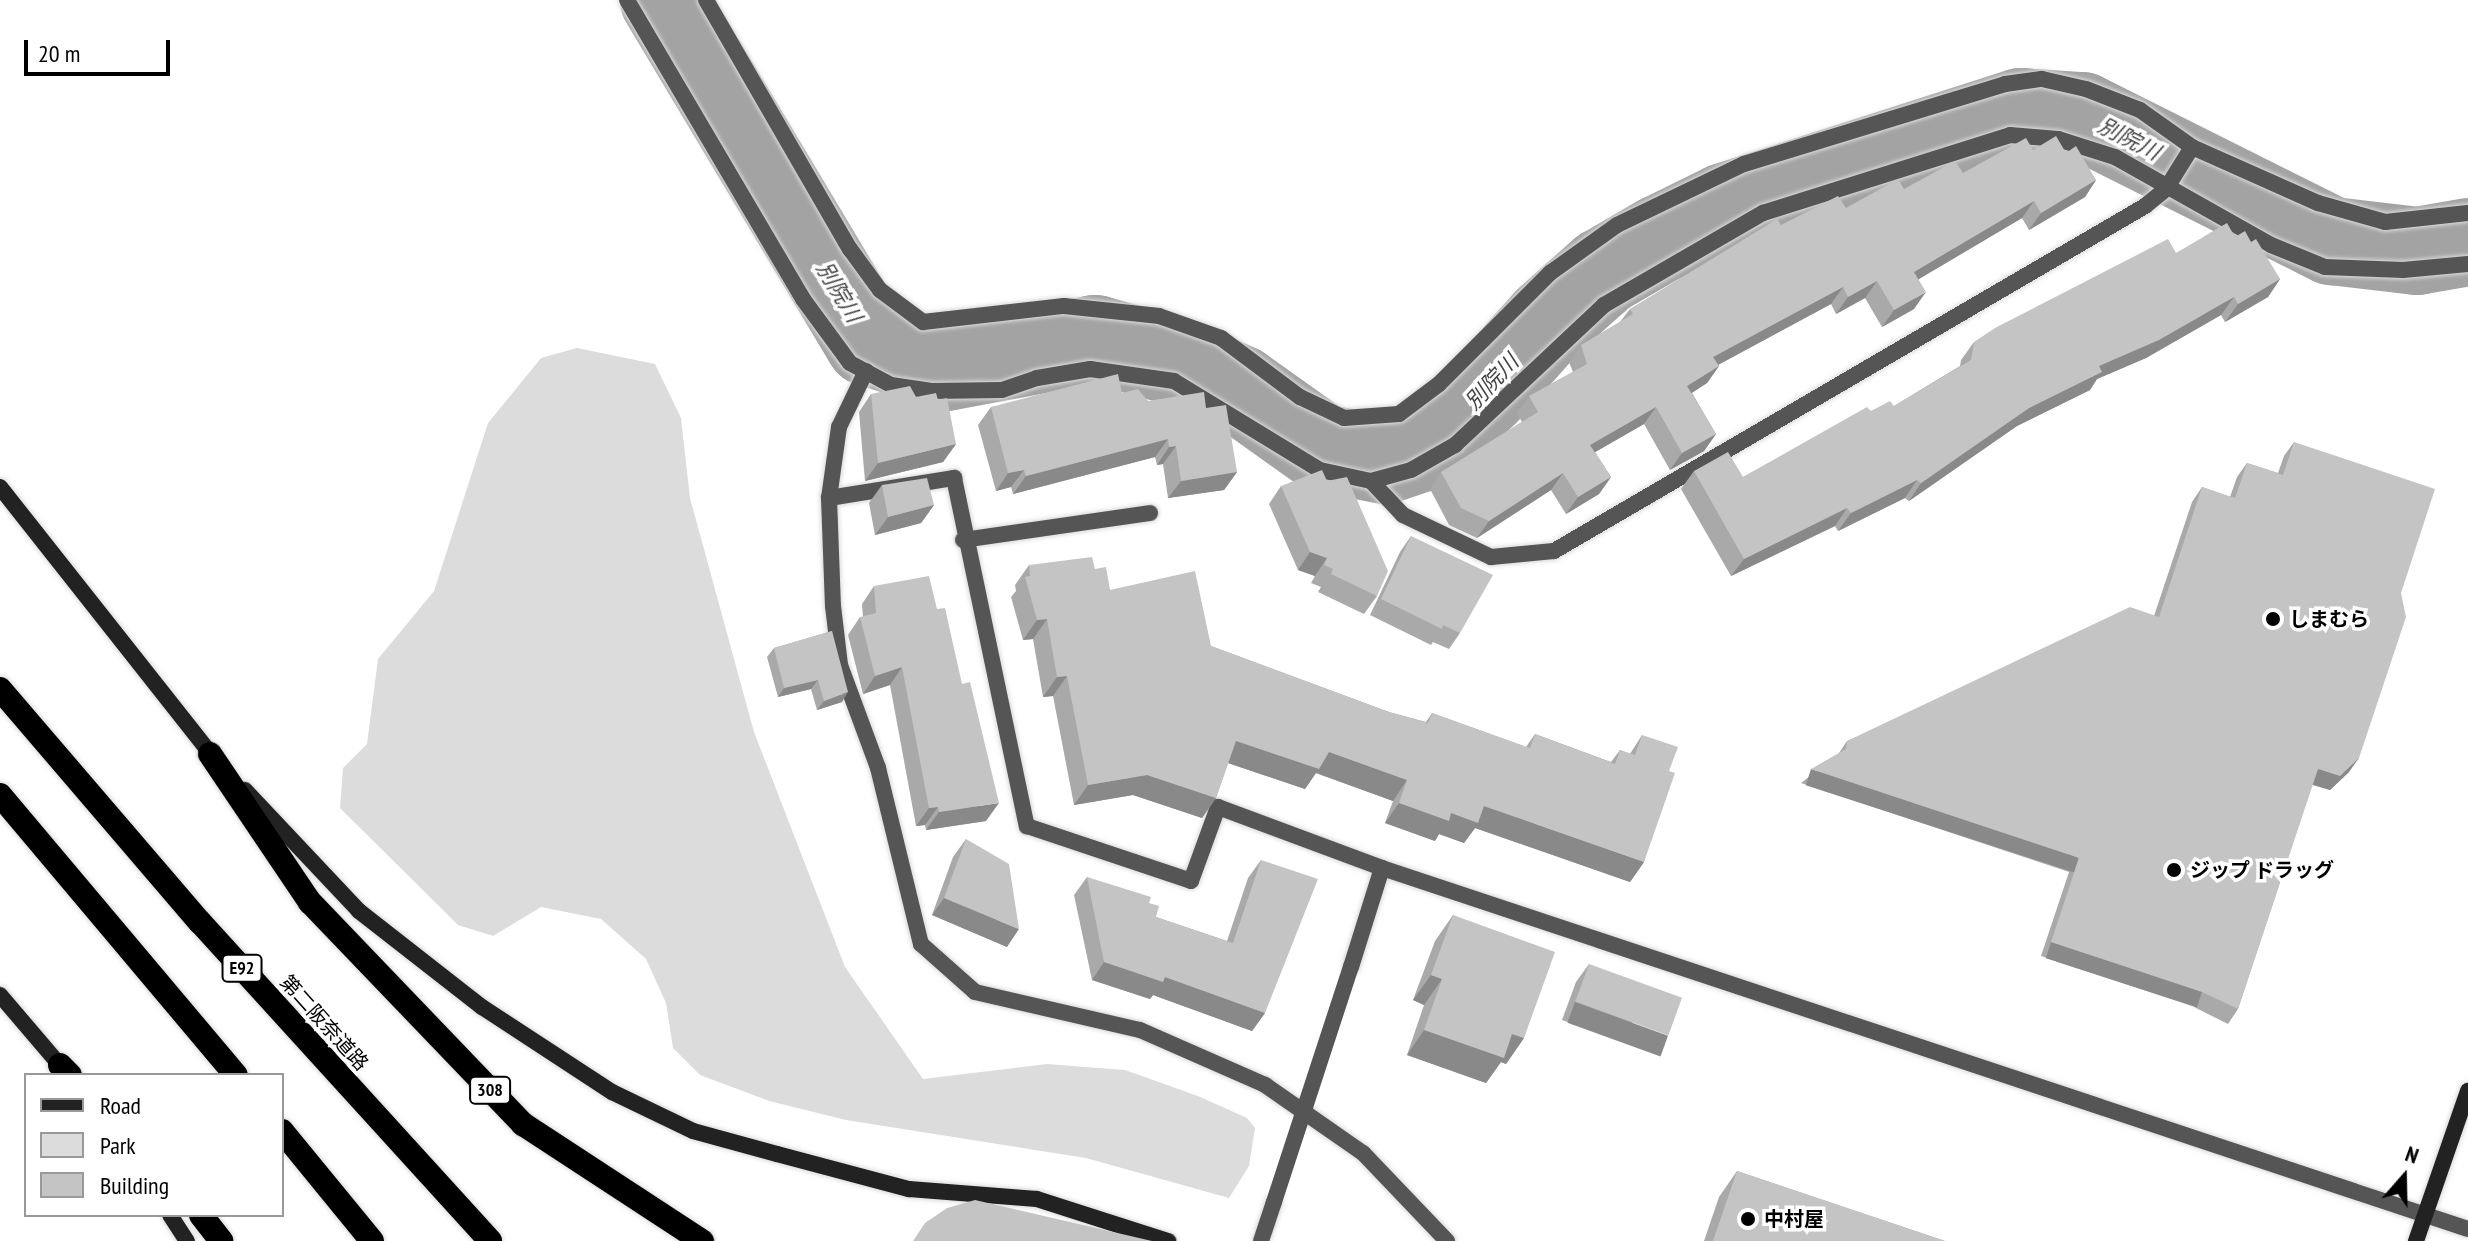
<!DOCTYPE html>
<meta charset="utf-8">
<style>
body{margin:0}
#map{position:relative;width:2468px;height:1241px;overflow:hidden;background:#fff;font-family:"PT Sans Narrow","Noto Sans JP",sans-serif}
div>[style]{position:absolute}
.green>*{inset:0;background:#dcdcdc}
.river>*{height:88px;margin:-44px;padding:0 44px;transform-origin:44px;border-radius:44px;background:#a3a3a3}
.roads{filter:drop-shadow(0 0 2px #dbdbdb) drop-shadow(0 0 2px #dbdbdb)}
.lane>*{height:16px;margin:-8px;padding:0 8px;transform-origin:8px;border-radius:8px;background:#555}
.street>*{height:16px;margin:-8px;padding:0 8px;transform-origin:8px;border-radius:8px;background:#555}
.secondary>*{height:16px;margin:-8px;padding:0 8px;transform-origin:8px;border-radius:8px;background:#222}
.highway>*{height:24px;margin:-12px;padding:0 12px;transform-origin:12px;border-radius:12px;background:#000}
.street-bridge>*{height:16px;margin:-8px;padding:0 8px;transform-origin:8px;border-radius:8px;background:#555}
.wall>*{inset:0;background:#a9a9a9}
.shaded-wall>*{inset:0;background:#898989;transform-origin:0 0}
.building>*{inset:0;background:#c4c4c4;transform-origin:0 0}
.dots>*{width:22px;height:22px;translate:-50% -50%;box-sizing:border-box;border:4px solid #fff;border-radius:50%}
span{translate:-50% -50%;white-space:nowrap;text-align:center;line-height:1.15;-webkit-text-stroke:7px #fff;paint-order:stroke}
.shield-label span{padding:2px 6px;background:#fff;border:2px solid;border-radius:6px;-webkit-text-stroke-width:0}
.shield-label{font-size:18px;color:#000;font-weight:700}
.poi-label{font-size:20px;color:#000;font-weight:700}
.left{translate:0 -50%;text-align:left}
.street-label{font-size:20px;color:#000}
.water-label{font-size:22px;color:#444;font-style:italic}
.legend{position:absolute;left:24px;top:1073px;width:260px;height:144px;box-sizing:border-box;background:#fff;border:2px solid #999;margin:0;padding:10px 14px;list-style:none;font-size:24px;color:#000}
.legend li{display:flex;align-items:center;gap:16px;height:40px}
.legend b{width:40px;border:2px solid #999}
.north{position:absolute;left:2364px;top:1137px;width:80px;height:80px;-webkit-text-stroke:6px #fff;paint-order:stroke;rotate:20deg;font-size:22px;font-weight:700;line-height:32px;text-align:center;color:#000}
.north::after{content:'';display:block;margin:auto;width:28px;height:36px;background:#000;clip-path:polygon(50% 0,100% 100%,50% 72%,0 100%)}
.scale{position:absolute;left:24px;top:40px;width:146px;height:36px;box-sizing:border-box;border:4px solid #000;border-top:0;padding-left:10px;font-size:24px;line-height:28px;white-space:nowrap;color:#000;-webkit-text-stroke:6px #fff;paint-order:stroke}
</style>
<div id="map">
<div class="green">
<div style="clip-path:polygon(577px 348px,655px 364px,681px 418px,690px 498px,754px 732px,845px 967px,923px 1079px,1047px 1064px,1125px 1070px,1198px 1096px,1247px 1118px,1255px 1128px,1249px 1166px,1229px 1198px,1086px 1158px,846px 1120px,769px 1101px,700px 1075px,673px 1048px,666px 1003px,646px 959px,601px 919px,541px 907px,493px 936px,458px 925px,340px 808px,343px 768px,367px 744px,378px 659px,434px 591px,488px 423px,541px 358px)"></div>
</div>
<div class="river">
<div style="left:664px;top:0;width:399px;rotate:59.1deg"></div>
<div style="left:869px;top:342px;width:81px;rotate:18deg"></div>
<div style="left:946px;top:367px;width:152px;rotate:-10.6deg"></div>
<div style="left:1095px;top:339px;width:89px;rotate:15.6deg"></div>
<div style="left:1181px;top:363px;width:64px;rotate:24.1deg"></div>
<div style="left:1239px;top:389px;width:102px;rotate:35.4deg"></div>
<div style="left:1322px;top:448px;width:64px;rotate:10.8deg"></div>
<div style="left:1385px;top:460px;width:44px;rotate:-18.4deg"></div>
<div style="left:1427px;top:446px;width:79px;rotate:-43deg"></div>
<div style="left:1485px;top:392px;width:95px;rotate:-48.4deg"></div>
<div style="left:1548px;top:321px;width:74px;rotate:-41.7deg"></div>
<div style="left:1603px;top:272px;width:66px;rotate:-30.1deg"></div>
<div style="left:1660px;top:239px;width:72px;rotate:-26.2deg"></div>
<div style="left:1725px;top:207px;width:311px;rotate:-17.8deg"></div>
<div style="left:2021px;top:112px;width:61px;rotate:3.8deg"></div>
<div style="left:2082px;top:116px;width:280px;rotate:26.6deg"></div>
<div style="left:2332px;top:241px;width:86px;rotate:6.7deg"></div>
<div style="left:2417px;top:251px;width:52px;rotate:-10deg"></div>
</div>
<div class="roads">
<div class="lane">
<div style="left:829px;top:498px;width:127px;rotate:-9.1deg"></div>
<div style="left:963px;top:540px;width:189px;rotate:-8.2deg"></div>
</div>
<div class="street">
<div style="left:627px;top:0;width:347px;rotate:59.5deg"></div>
<div style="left:803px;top:299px;width:79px;rotate:53.7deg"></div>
<div style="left:850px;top:363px;width:47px;rotate:28.2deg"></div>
<div style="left:891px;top:385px;width:41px;rotate:8.3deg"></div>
<div style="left:932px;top:391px;width:70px;rotate:-0.8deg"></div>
<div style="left:1002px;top:390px;width:37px;rotate:-19deg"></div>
<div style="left:1037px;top:378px;width:54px;rotate:-9.6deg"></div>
<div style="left:1090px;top:369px;width:85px;rotate:8.1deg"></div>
<div style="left:1174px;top:381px;width:171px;rotate:31.4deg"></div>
<div style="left:1320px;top:470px;width:52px;rotate:12.2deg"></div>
<div style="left:1371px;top:481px;width:41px;rotate:-15.4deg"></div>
<div style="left:1411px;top:470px;width:51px;rotate:-29.6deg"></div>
<div style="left:1455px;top:445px;width:204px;rotate:-43.2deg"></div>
<div style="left:1604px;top:305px;width:184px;rotate:-30.1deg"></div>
<div style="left:1763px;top:213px;width:259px;rotate:-17.5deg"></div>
<div style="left:2010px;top:135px;width:48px;rotate:4.8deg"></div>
<div style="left:2058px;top:139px;width:60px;rotate:17.5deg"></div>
<div style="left:2115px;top:157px;width:179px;rotate:29.4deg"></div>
<div style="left:2271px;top:245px;width:58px;rotate:22.2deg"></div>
<div style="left:2325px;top:267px;width:78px;rotate:2.2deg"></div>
<div style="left:2403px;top:270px;width:65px;rotate:-5.3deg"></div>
<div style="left:706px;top:0;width:288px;rotate:60deg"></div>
<div style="left:850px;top:249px;width:51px;rotate:53.8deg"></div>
<div style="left:880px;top:290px;width:54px;rotate:36.7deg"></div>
<div style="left:923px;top:322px;width:142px;rotate:-6.5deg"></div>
<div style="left:1064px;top:306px;width:96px;rotate:6deg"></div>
<div style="left:1159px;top:316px;width:66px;rotate:19.5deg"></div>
<div style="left:1221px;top:338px;width:99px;rotate:36.8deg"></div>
<div style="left:1300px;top:397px;width:49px;rotate:25.5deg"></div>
<div style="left:1344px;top:418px;width:55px;rotate:-4.2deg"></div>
<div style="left:1399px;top:414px;width:50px;rotate:-36.9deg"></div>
<div style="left:1439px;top:384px;width:157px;rotate:-45deg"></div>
<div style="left:1550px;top:273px;width:82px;rotate:-35.6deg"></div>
<div style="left:1617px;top:225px;width:141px;rotate:-25.7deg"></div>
<div style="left:1744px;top:164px;width:273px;rotate:-17deg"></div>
<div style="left:2005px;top:84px;width:37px;rotate:-8deg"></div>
<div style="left:2042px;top:79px;width:45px;rotate:12.8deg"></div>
<div style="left:2086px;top:89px;width:58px;rotate:21.3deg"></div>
<div style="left:2140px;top:110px;width:64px;rotate:35.4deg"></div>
<div style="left:2192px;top:147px;width:138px;rotate:24deg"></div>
<div style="left:2318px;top:203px;width:70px;rotate:15.8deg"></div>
<div style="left:2385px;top:222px;width:83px;rotate:-6.2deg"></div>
<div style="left:866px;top:371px;width:62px;rotate:115.7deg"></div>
<div style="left:839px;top:427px;width:72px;rotate:98deg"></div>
<div style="left:829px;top:498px;width:108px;rotate:87.9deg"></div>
<div style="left:833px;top:606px;width:59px;rotate:83.2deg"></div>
<div style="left:840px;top:665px;width:110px;rotate:69.7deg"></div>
<div style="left:878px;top:768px;width:181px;rotate:76.3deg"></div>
<div style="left:921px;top:944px;width:72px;rotate:41.6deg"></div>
<div style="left:975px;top:992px;width:169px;rotate:13deg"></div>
<div style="left:1140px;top:1030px;width:137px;rotate:23.7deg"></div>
<div style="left:1265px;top:1085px;width:119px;rotate:34.8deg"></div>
<div style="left:1363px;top:1153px;width:122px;rotate:46.3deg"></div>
<div style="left:954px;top:478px;width:356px;rotate:78.2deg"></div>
<div style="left:1027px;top:826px;width:173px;rotate:18.5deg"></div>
<div style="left:1191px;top:881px;width:79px;rotate:-70deg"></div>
<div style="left:1218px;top:807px;width:175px;rotate:20.4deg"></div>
<div style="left:1382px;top:868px;width:1144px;rotate:18.39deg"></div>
<div style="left:1371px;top:481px;width:47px;rotate:46.7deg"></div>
<div style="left:1403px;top:515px;width:98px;rotate:25.5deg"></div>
<div style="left:1491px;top:557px;width:63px;rotate:-5.4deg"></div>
<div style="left:1554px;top:551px;width:684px;rotate:-30.27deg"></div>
<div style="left:2145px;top:206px;width:27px;rotate:-39deg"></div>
<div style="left:2166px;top:189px;width:49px;rotate:-58.2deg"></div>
<div style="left:1351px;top:967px;width:104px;rotate:-72.6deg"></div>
<div style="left:1261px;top:1241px;width:41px;rotate:-71.6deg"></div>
</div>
<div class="secondary">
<div style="left:0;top:487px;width:347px;rotate:51.7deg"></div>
<div style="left:245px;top:790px;width:166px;rotate:46.7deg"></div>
<div style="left:359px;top:911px;width:156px;rotate:38deg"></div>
<div style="left:482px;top:1007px;width:155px;rotate:33.2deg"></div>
<div style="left:612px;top:1092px;width:90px;rotate:25.7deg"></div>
<div style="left:693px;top:1131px;width:87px;rotate:15.3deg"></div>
<div style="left:777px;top:1154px;width:137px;rotate:14.9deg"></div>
<div style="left:909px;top:1189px;width:128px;rotate:4.5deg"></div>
<div style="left:1037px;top:1199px;width:138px;rotate:17.8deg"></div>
<div style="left:0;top:995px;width:99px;rotate:49.5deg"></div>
<div style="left:170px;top:1215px;width:31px;rotate:57deg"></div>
<div style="left:2416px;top:1241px;width:159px;rotate:-70.9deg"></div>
</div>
<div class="highway">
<div style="left:0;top:689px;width:307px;rotate:49.4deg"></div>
<div style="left:200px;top:922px;width:431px;rotate:47.7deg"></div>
<div style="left:210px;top:754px;width:179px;rotate:56deg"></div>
<div style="left:310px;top:902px;width:308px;rotate:46.2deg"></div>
<div style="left:523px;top:1124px;width:214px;rotate:33.2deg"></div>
<div style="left:0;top:795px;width:366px;rotate:49.9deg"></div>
<div style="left:60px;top:1065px;width:14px;rotate:45deg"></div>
<div style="left:282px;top:1131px;width:142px;rotate:50.7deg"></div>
<div style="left:201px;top:1215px;width:33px;rotate:52deg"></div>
</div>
</div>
<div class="street-bridge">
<div style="left:1274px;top:1202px;width:247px;rotate:-71.9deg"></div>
</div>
<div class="wall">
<div style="clip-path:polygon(2033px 150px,2066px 153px,2096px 180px,2085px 197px,2029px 230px,2022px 218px,1919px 279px,1914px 309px,1882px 327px,1865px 298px,1836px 314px,1831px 304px,1718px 365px,1719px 366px,1707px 383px,1692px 393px,1716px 434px,1704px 451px,1670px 470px,1644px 424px,1595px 452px,1611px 477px,1599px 494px,1566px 514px,1551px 490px,1477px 538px,1449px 525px,1430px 489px,1441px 472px,1522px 422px,1517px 413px,1529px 396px,1573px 372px,1569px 362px,1581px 345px,1620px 322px,1630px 309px,1781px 225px,1846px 208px,1904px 189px,1963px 173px)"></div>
<div style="clip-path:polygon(2235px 237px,2251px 242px,2280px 279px,2268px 297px,2225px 322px,2221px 315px,2146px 358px,2097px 379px,2090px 390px,2017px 426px,1909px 501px,1905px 498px,1838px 531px,1835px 526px,1731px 576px,1681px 489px,1694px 471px,1743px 477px,1871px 411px,1894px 406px,1960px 366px,1961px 360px,1974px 342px,2176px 253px)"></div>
<div style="clip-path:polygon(1122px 393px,1148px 401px,1206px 408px,1237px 472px,1224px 490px,1168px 498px,1163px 464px,1157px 465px,1155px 457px,1013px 494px,1011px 487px,996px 491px,978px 425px,991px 407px)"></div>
<div style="clip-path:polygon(871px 394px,916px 397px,956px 444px,943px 462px,865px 481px,859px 412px)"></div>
<div style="clip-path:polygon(2294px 442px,2401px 593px,2349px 772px,2330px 790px,2312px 785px,2238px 1009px,2228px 1024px,2192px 1006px,2041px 956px,2069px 872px,1801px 783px,1839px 753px,1847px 741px,2154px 616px,2192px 502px,2202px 487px,2230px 497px,2237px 477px,2247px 463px,2278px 473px,2284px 456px)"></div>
<div style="clip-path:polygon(882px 485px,934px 505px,921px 523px,875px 535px,869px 503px)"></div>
<div style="clip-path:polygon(1281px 486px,1377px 596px,1364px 614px,1318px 592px,1321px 587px,1311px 583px,1315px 576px,1298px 570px,1269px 504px)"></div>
<div style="clip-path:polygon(1411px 536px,1460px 633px,1449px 649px,1433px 642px,1431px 645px,1370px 615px,1400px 552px)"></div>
<div style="clip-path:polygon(1029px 565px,1095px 569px,1110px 590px,1211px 646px,1389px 712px,1426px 722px,1432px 713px,1526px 747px,1535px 734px,1611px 762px,1620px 750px,1630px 754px,1642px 735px,1669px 771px,1644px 862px,1630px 882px,1475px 828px,1464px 843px,1439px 834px,1435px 841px,1385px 823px,1393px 801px,1316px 773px,1305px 789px,1228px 763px,1216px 798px,1202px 818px,1133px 795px,1074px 805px,1053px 696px,1043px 697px,1033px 639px,1023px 640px,1011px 597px,1016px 591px,1015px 585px)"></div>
<div style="clip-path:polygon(874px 586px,986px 821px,926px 830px,925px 825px,916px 826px,890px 685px,863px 694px,848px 635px,860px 617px,863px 617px,862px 604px)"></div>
<div style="clip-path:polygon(832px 631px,842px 702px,817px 710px,811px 689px,778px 697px,767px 657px,774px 648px)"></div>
<div style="clip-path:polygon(966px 839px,1007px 947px,932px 915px,953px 857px)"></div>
<div style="clip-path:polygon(1261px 860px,1265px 1013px,1252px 1031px,1153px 995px,1150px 999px,1092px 980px,1074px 895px,1087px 877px,1149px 903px,1156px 917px,1227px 941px,1248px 878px)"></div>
<div style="clip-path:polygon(1453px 915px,1524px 1038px,1506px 1064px,1501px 1062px,1486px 1083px,1407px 1055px,1424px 1005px,1413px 1000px,1435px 941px)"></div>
<div style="clip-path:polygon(1589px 964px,1655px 1053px,1562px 1020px,1576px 982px)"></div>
<div style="clip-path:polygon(1737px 1171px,1945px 1241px,1704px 1241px,1719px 1197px)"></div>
</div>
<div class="shaded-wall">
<div style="clip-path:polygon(2096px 180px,2085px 197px,2029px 230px,2041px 213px)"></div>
<div style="clip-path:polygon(2034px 201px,2022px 218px,1902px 289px,1914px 272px)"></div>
<div style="clip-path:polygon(2280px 279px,2268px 297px,2225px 322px,2238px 304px)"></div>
<div style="clip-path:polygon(1877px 281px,1865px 298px,1836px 314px,1848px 297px)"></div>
<div style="clip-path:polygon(1843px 287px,1831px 304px,1701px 374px,1713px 357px)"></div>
<div style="clip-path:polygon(1926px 292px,1914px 309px,1882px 327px,1894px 310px)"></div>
<div style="clip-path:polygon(2234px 297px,2221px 315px,2146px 358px,2097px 379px,2090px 390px,2017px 426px,1909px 501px,1921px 483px,2029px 408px,2099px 366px)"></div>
<div style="clip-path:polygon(1719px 366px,1707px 383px,1676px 403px,1687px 386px)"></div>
<div style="clip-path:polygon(1656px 407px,1644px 424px,1578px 462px,1590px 445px)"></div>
<div style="clip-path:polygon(1716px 434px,1704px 451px,1670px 470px,1682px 453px)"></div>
<div style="clip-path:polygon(1168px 439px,1155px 457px,1013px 494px,1026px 476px)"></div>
<div style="clip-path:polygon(956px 444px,943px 462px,865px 481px,878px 463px)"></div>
<div style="clip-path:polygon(1176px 446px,1163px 464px,1157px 465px,1169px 447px)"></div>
<div style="clip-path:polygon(1024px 470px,1011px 487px,996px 491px,1008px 473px)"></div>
<div style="clip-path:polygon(1237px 472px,1224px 490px,1168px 498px,1181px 481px)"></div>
<div style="clip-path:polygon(1563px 473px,1551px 490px,1477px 538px,1489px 521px)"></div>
<div style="clip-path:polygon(1611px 477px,1599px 494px,1566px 514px,1578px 497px)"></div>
<div style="clip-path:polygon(1917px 480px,1905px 498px,1838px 531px,1851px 513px)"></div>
<div style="clip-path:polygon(934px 505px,921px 523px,875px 535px,888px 517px)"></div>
<div style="clip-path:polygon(1847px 508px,1835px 526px,1731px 576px,1744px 559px)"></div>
<div style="clip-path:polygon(1310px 552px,1327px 558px,1315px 576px,1298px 570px)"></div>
<div style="clip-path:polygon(1047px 619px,1033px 639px,1023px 640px,1037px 620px)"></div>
<div style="clip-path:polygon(902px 667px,890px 685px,863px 694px,875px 676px)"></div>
<div style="clip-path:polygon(1067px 676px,1053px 696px,1043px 697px,1057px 677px)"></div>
<div style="clip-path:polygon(818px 680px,811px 689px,778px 697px,784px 688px)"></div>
<div style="clip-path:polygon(848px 692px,842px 702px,817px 710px,824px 701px)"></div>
<div style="clip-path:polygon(1236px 741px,1329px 752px,1407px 780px,1393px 801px,1316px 773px,1305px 789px,1222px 761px)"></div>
<div style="clip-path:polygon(2359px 758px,2349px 772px,2330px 790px,2308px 783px,2318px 769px)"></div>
<div style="left:1811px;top:769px;width:282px;height:17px;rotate:18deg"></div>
<div style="clip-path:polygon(1147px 775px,1216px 798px,1202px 818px,1133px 795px,1074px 805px,1088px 785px)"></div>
<div style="clip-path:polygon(999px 803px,986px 821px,926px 830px,939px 812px)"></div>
<div style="clip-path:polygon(1399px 803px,1451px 813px,1484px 806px,1644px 862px,1630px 882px,1475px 828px,1464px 843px,1439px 834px,1435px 841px,1385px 823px)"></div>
<div style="clip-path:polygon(938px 807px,925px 825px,916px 826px,929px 808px)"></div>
<div style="clip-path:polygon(944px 898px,1019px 929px,1007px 947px,932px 915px)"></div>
<div style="left:2051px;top:942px;width:159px;height:17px;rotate:18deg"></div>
<div style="clip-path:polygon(1104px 962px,1165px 977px,1265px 1013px,1252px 1031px,1153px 995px,1150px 999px,1092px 980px)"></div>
<div style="clip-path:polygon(1431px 975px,1442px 979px,1424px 1005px,1413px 1000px)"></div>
<div style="left:1575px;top:1002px;width:99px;height:22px;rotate:20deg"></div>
<div style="clip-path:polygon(1424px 1030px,1512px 1034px,1524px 1038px,1506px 1064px,1501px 1062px,1486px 1083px,1407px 1055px)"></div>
</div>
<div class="building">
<div style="clip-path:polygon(2056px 136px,2066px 153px,2076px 146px,2096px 180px,2041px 213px,2034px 201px,1914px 272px,1926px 292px,1894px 310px,1877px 281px,1848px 297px,1843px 287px,1713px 357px,1719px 366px,1687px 386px,1716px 434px,1682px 453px,1656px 407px,1590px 445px,1611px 477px,1578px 497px,1563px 473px,1489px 521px,1461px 508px,1441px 472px,1538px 412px,1529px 396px,1587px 364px,1581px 345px,1633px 314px,1630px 309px,1777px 219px,1781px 225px,1838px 196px,1846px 208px,1898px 179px,1904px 189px,1955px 161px,1963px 173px,2026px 138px,2033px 150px)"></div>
<div style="clip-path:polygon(2227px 223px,2235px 237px,2245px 231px,2251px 242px,2256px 239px,2280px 279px,2238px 304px,2234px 297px,2159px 340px,2099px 366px,2102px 372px,2029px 408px,1921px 483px,1917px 480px,1851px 513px,1847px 508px,1744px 559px,1694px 471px,1728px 452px,1743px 477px,1867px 407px,1871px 411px,1890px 401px,1894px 406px,1971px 360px,1974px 342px,1995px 328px,2168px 239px,2176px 253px)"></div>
<div style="clip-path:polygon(1118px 374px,1122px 393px,1138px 389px,1148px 401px,1204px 392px,1206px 408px,1226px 405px,1237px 472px,1181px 481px,1176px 446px,1169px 447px,1168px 439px,1026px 476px,1024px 470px,1008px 473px,991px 407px)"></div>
<div style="clip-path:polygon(910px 386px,916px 397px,936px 393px,938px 400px,947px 398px,956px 444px,878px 463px,871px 394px)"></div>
<div style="clip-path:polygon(2294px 442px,2435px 489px,2401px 593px,2406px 617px,2359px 758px,2340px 776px,2318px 769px,2238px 1009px,2202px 992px,2051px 942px,2079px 858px,1811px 769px,1846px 749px,1847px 741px,2130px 607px,2159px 617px,2202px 487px,2235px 498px,2247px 463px,2283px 475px)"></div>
<div style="clip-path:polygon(1322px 470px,1327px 481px,1347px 477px,1388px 571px,1377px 596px,1331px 574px,1333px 569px,1324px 565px,1327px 558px,1310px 552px,1281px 486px)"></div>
<div style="clip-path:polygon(927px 478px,934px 505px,888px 517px,882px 485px)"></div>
<div style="clip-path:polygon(1411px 536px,1493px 575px,1460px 633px,1443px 625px,1442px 629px,1381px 599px)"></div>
<div style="clip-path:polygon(1092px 557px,1095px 569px,1106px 567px,1110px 590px,1195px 571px,1211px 646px,1389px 712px,1428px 723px,1432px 713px,1530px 748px,1535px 734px,1615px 764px,1620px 750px,1635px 755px,1642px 735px,1678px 747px,1669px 771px,1675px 773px,1644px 862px,1484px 806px,1478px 823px,1451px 813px,1449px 821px,1399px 803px,1407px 780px,1329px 752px,1319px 769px,1236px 741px,1216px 798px,1147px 775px,1088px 785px,1067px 676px,1057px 677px,1047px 619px,1037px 620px,1025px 577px,1030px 576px,1029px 565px)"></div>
<div style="clip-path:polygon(929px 576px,937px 609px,945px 608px,962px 684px,970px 682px,999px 803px,939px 812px,938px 807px,929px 808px,902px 667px,875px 676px,860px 617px,876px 613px,874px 586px)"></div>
<div style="clip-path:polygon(832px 631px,848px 692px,824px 701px,818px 680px,784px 688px,774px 648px)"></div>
<div style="clip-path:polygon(966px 839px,1009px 864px,1019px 929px,944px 898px)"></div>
<div style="clip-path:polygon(1261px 860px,1318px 879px,1265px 1013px,1165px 977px,1163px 982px,1104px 962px,1087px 877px,1151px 897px,1149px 903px,1159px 906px,1156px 917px,1233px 943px)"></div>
<div style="clip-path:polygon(1453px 915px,1555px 952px,1524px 1038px,1512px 1034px,1504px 1058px,1424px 1030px,1442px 979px,1431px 975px)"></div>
<div style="left:1589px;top:964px;width:99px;height:40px;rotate:20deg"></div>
<div style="clip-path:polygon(1737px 1171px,1945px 1241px,1713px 1241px)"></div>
<div style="clip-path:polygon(975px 1200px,1152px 1241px,913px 1241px,925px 1223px,947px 1208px)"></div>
</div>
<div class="dots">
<div style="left:2273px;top:619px;background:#000"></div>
<div style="left:2174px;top:870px;background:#000"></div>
<div style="left:1748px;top:1219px;background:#000"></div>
</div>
<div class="shield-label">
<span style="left:242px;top:968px">E92</span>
<span style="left:490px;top:1090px">308</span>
</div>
<div class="poi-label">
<span class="left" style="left:2289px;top:619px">しまむら</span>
<span class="left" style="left:2190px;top:870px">ジップ ドラッグ</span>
<span class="left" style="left:1764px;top:1219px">中村屋</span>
</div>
<div class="street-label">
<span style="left:324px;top:1023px;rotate:48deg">第二阪奈道路</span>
</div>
<div class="water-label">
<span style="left:2129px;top:139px;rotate:27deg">別院川</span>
<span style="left:839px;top:292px;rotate:59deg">別院川</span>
<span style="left:1492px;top:382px;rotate:-47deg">別院川</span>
</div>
<ul class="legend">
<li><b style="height:10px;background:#222"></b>Road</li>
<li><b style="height:22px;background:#dcdcdc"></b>Park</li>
<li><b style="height:22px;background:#c4c4c4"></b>Building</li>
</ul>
<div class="north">N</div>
<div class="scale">20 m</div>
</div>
